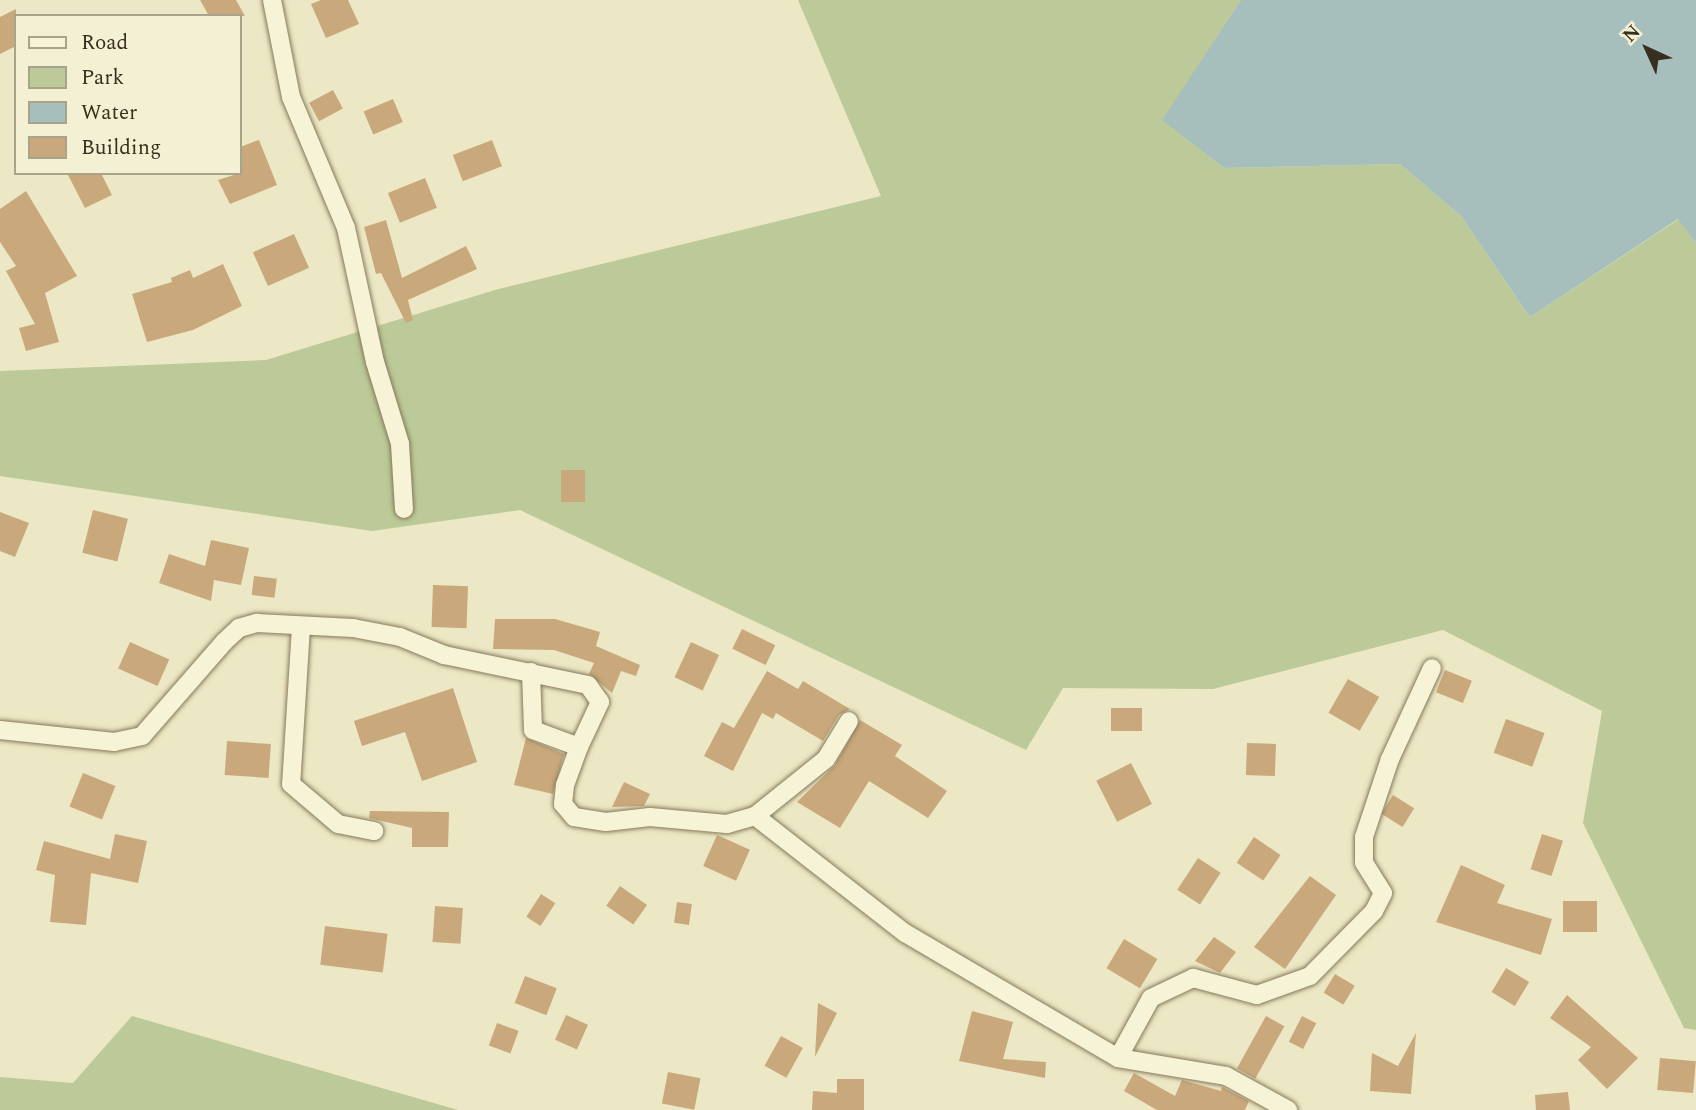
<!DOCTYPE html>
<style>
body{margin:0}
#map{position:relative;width:1696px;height:1110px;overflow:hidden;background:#ece7c4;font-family:Spectral,serif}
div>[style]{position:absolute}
.green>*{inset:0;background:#bbca98}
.water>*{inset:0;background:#a6bfbc}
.building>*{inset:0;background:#c9a97b;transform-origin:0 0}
.roads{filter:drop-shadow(0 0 2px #867a5b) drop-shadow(0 0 2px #867a5b)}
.street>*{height:18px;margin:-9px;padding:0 9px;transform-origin:9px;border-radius:9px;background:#f7f3d7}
span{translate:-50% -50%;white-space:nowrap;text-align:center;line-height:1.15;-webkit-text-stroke:6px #f4f0d3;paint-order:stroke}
.legend{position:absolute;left:14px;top:14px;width:228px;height:161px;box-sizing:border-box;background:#f4f0d3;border:2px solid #a8a38b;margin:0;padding:9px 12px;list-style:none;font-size:21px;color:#372f1f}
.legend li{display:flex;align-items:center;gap:14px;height:35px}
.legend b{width:35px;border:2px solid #a8a38b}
.north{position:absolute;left:1612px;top:14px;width:70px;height:70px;-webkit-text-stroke:5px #f4f0d3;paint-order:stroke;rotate:315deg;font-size:19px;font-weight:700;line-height:28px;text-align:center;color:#372f1f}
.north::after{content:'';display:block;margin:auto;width:24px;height:32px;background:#372f1f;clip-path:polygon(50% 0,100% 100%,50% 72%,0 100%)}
</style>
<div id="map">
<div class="green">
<div style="clip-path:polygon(798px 0,1241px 0,1163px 120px,1224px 168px,1400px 164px,1461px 216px,1530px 317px,1679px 219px,1696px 243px,1696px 1030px,1684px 1028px,1583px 823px,1602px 711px,1443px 630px,1213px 689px,1063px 688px,1026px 750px,520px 510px,372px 531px,0 476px,0 371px,266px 360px,495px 290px,881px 196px)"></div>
<div style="clip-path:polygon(132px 1016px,458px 1110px,0 1110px,0 1077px,73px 1083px)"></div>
</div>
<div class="water">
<div style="clip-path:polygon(1241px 0,1696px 0,1696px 243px,1678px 219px,1530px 317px,1461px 216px,1400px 164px,1224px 168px,1162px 120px)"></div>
</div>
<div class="building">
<div style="clip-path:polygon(200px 0,236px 0,245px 16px,209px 16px)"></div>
<div style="clip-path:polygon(321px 0,348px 0,359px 24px,326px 38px,311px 4px)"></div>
<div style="clip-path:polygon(16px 9px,16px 46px,0 54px,0 17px)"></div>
<div style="left:333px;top:90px;width:21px;height:27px;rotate:62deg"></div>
<div style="left:393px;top:99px;width:25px;height:32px;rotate:67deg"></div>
<div style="clip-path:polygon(259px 140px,277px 185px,230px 204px,218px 180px,240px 173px,240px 147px)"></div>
<div style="left:492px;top:140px;width:28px;height:42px;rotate:69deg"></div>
<div style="clip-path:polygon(67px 173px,101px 173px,112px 195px,85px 208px)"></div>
<div style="left:425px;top:178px;width:32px;height:40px;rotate:68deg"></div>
<div style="clip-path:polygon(26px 191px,77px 276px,45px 293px,59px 342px,26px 351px,19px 328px,35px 324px,6px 271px,16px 266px,0 242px,0 209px)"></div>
<div style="clip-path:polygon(386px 220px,402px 278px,466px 246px,477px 269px,408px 300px,413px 320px,406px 323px,381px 273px,376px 274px,364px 227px)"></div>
<div style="left:294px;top:234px;width:37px;height:45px;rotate:66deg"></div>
<div style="clip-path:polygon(223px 264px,242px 306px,193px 330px,147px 342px,132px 294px,172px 282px,171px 278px,190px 270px,193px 278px)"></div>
<div style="left:561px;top:470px;width:24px;height:32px"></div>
<div style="left:93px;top:510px;width:36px;height:44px;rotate:14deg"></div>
<div style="clip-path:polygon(0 512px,29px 523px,15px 557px,0 551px)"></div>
<div style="clip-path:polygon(211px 540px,249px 548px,241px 585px,214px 580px,211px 601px,159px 583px,169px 554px,205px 566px)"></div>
<div style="left:254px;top:576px;width:23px;height:19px;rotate:7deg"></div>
<div style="left:433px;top:585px;width:35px;height:42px;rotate:2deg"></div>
<div style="clip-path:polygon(495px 619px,555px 619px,600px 632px,596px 646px,640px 665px,636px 676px,621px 671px,612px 693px,589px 674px,594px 663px,554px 650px,493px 649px)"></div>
<div style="left:742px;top:629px;width:37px;height:22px;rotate:26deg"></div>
<div style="left:130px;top:642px;width:43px;height:29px;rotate:24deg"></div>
<div style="left:691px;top:642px;width:31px;height:39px;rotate:25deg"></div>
<div style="left:1445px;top:670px;width:29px;height:24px;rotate:22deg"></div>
<div style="clip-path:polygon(767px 671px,798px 689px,803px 681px,850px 709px,839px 715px,823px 741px,776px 713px,773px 719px,762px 713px,733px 771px,704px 756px,722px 722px,734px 728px)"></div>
<div style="left:1348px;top:679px;width:36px;height:39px;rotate:30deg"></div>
<div style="clip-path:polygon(453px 688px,477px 762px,422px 781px,405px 732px,362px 746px,354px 721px)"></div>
<div style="left:1111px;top:708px;width:31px;height:23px"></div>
<div style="left:1506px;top:719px;width:41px;height:36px;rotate:20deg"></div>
<div style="clip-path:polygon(860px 720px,902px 745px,895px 756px,947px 791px,928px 818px,869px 781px,840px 828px,797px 802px,835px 765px)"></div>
<div style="clip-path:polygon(526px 738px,564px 754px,553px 794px,514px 785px)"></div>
<div style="left:227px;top:741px;width:44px;height:34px;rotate:4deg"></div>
<div style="left:1247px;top:743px;width:29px;height:32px;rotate:2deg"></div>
<div style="left:1131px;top:763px;width:46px;height:39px;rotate:63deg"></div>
<div style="left:83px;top:773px;width:35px;height:36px;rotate:22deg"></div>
<div style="clip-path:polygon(624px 782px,650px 794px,644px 806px,612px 807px)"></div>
<div style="left:1393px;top:795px;width:25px;height:22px;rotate:32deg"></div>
<div style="clip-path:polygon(370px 811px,449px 812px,448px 847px,412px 847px,412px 828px,369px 818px)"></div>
<div style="clip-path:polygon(115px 834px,147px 841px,138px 883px,91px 873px,86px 925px,50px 922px,55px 875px,36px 870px,44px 841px,110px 859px)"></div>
<div style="left:1542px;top:834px;width:22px;height:37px;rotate:18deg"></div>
<div style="left:717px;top:835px;width:36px;height:34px;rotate:24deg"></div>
<div style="left:1254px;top:837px;width:32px;height:31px;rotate:34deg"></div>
<div style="left:1198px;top:858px;width:27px;height:38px;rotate:33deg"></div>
<div style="clip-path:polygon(1461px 865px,1505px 885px,1497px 903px,1552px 919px,1541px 955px,1436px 922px)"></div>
<div style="clip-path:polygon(1310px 876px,1336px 895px,1285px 969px,1254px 947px)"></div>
<div style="left:620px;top:886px;width:33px;height:24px;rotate:35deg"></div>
<div style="left:541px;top:894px;width:17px;height:27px;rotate:33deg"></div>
<div style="left:1563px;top:901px;width:34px;height:31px"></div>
<div style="left:677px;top:902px;width:15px;height:21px;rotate:8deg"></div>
<div style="left:435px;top:906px;width:28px;height:36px;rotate:4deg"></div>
<div style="left:325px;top:926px;width:63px;height:39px;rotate:7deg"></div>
<div style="clip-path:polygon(1214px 937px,1236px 952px,1220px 973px,1195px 961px)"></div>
<div style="left:1124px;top:939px;width:39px;height:34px;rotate:31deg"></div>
<div style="left:1506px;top:968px;width:27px;height:28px;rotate:31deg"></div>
<div style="left:1335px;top:974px;width:23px;height:22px;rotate:31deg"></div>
<div style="left:525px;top:976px;width:34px;height:29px;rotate:21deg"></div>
<div style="clip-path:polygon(1567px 995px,1638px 1058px,1607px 1089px,1578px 1060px,1591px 1047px,1550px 1018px)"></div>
<div style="clip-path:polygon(818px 1003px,837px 1013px,815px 1057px,815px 1056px)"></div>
<div style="clip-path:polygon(972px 1011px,1013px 1022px,1003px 1059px,1046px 1062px,1045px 1078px,959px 1061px)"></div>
<div style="left:566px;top:1015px;width:24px;height:27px;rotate:24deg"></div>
<div style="left:1266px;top:1016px;width:21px;height:60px;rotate:29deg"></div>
<div style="left:1302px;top:1016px;width:16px;height:29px;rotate:27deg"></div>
<div style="left:497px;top:1023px;width:23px;height:24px;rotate:20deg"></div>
<div style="clip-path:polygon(1416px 1033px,1411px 1094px,1370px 1091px,1372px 1053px,1398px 1066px)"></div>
<div style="left:781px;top:1036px;width:25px;height:34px;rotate:29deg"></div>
<div style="left:1660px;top:1058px;width:36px;height:32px;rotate:5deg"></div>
<div style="left:668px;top:1072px;width:33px;height:32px;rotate:11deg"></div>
<div style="clip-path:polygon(1134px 1073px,1175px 1096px,1182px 1080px,1221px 1091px,1222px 1087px,1249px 1101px,1245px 1110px,1157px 1110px,1124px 1091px)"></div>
<div style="clip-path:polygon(837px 1079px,864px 1079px,864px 1110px,812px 1110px,813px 1091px,837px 1093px)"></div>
<div style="clip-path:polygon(1568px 1092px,1570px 1110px,1536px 1110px,1535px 1095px)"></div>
</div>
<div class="roads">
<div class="street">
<div style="left:272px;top:0;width:99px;rotate:78.9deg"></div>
<div style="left:291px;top:97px;width:142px;rotate:67.2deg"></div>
<div style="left:346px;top:228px;width:137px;rotate:77.8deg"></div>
<div style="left:375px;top:362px;width:86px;rotate:73deg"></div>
<div style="left:400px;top:444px;width:65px;rotate:86.5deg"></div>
<div style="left:301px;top:627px;width:157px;rotate:93.6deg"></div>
<div style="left:291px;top:784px;width:62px;rotate:40.4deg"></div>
<div style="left:338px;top:824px;width:37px;rotate:11deg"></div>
<div style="left:531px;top:672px;width:58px;rotate:88deg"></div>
<div style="left:533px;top:730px;width:49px;rotate:20.3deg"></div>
<div style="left:579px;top:747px;width:40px;rotate:110.2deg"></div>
<div style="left:565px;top:785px;width:19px;rotate:96deg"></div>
<div style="left:563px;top:804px;width:17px;rotate:50deg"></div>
<div style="left:574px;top:817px;width:32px;rotate:9deg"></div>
<div style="left:606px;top:822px;width:44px;rotate:-6.5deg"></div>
<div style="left:650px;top:817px;width:77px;rotate:5.2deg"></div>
<div style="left:727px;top:824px;width:29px;rotate:-16deg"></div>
<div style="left:755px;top:816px;width:91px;rotate:-38.8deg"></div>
<div style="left:826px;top:759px;width:44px;rotate:-58.8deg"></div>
<div style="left:0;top:730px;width:115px;rotate:6deg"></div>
<div style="left:114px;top:742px;width:29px;rotate:-12deg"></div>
<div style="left:142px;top:736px;width:125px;rotate:-48.9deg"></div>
<div style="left:224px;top:642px;width:21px;rotate:-43deg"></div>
<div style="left:239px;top:628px;width:19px;rotate:-16deg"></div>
<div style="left:257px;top:623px;width:96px;rotate:3deg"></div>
<div style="left:353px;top:628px;width:48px;rotate:10.8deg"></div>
<div style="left:400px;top:637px;width:48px;rotate:22.2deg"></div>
<div style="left:444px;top:655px;width:147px;rotate:11.8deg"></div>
<div style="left:588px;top:685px;width:21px;rotate:55deg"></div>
<div style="left:600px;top:702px;width:50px;rotate:115deg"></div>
<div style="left:755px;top:816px;width:190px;rotate:38deg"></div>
<div style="left:905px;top:933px;width:247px;rotate:30.4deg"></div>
<div style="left:1118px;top:1058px;width:68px;rotate:-61.2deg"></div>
<div style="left:1151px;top:998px;width:47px;rotate:-25.5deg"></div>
<div style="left:1193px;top:978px;width:66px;rotate:14.9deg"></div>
<div style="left:1257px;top:995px;width:56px;rotate:-19.7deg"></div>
<div style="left:1310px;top:976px;width:91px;rotate:-45.4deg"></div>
<div style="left:1374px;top:911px;width:20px;rotate:-63deg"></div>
<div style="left:1383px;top:893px;width:36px;rotate:-122deg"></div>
<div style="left:1364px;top:862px;width:25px;rotate:-90deg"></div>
<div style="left:1364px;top:837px;width:82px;rotate:-71.6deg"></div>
<div style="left:1390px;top:759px;width:100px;rotate:-65.2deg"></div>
<div style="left:1118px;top:1058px;width:109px;rotate:9.5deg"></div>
<div style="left:1226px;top:1076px;width:71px;rotate:28.7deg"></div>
</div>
</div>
<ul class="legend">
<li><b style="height:9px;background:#f7f3d7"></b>Road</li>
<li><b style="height:19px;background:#bbca98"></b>Park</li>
<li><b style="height:19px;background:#a6bfbc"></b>Water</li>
<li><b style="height:19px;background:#c9a97b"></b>Building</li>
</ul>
<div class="north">N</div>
</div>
